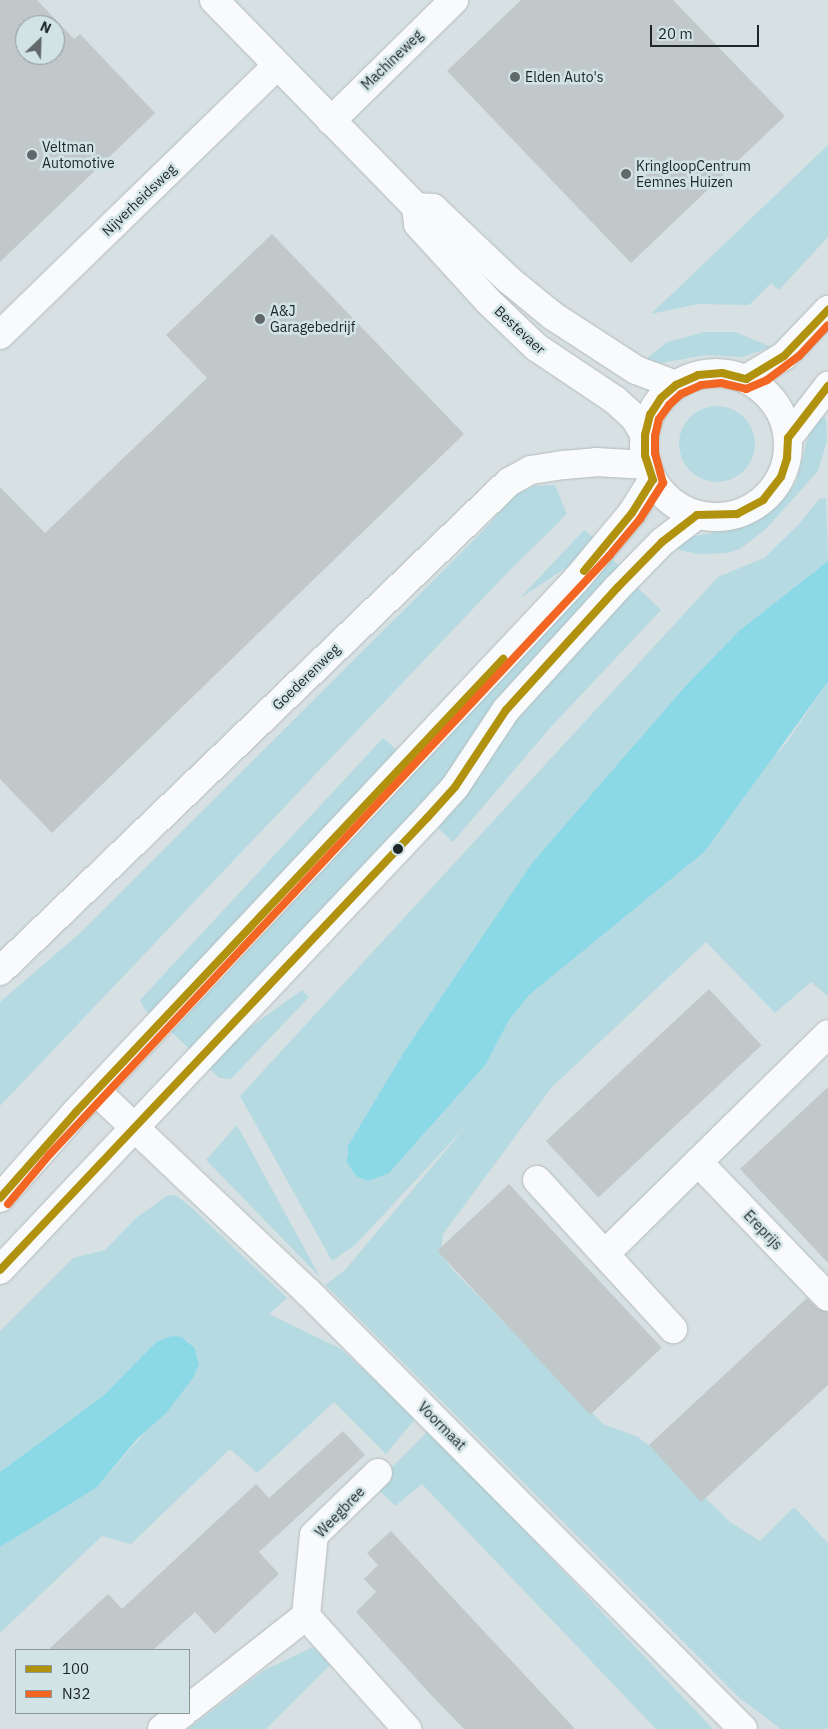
<!DOCTYPE html>
<style>
body{margin:0}
#map{position:relative;width:828px;height:1729px;overflow:hidden;background:#d7e0e2;font-family:"IBM Plex Sans",sans-serif}
div>[style]{position:absolute}
.green>*{inset:0;background:#b5dae2}
.round{border-radius:50%}
.water>*{inset:0;background:#8bd8e6}
.building>*{inset:0;background:#c1c8ca;transform-origin:0 0}
.roads{filter:drop-shadow(0 0 1px #b4bbbd) drop-shadow(0 0 1px #b4bbbd)}
.minor>*{height:28px;margin:-14px;padding:0 14px;transform-origin:14px;border-radius:14px;background:#f9fafb}
.minor>.ring{margin:-14px;padding:0;box-sizing:content-box;background:none;border:28px solid #f9fafb;border-radius:50%}
.bus-1>*{height:8px;margin:-4px;padding:0 4px;transform-origin:4px;border-radius:4px;background:#b1920e}
.bus-2>*{height:8px;margin:-4px;padding:0 4px;transform-origin:4px;border-radius:4px;background:#f26522}
.dots>*{width:14px;height:14px;translate:-50% -50%;box-sizing:border-box;border:2px solid #d2e3e6;border-radius:50%}
span{translate:-50% -50%;white-space:nowrap;text-align:center;line-height:1.15;-webkit-text-stroke:5px #d2e3e6;paint-order:stroke}
.street-label{font-size:14px;color:#202728}
.poi-label{font-size:14px;color:#202728}
.left{translate:0 -50%;text-align:left}
.legend{position:absolute;left:15px;top:1649px;width:175px;height:65px;box-sizing:border-box;background:#d2e3e6;border:1px solid #8b989a;margin:0;padding:6px 9px;list-style:none;font-size:15px;color:#202728}
.legend li{display:flex;align-items:center;gap:10px;height:25px}
.legend b{width:25px;border:1px solid #8b989a}
.north{position:absolute;left:15px;top:15px;width:50px;height:50px;box-sizing:border-box;background:#d2e3e6;border:1px solid #8b989a;border-radius:50%;rotate:24deg;font-size:14px;font-weight:700;line-height:20px;text-align:center;color:#202728}
.north::after{content:'';display:block;margin:auto;width:18px;height:22px;background:#606869;clip-path:polygon(50% 0,100% 100%,50% 72%,0 100%)}
.scale{position:absolute;left:650px;top:25px;width:109px;height:22px;box-sizing:border-box;border:2px solid #202728;border-top:0;padding-left:6px;font-size:15px;line-height:18px;white-space:nowrap;color:#202728;-webkit-text-stroke:4px #d2e3e6;paint-order:stroke}
</style>
<div id="map">
<div class="green">
<div style="clip-path:polygon(828px 145px,828px 237px,779px 290px,771px 283px,749px 305px,698px 304px,651px 314px)"></div>
<div style="clip-path:polygon(704px 332px,735px 332px,771px 347px,742px 357px,706px 355px,662px 363px,646px 359px,667px 342px)"></div>
<div class="round" style="left:679px;top:406px;width:76px;height:76px"></div>
<div style="clip-path:polygon(819px 417px,826px 418px,827px 441px,818px 471px,766px 529px,740px 549px,728px 553px,697px 554px,677px 549px,690px 537px,744px 527px,777px 507px,796px 483px,808px 437px)"></div>
<div style="clip-path:polygon(555px 485px,567px 514px,507px 573px,0 1106px,0 1002px,79px 934px,479px 535px,515px 495px,534px 486px)"></div>
<div style="clip-path:polygon(826px 498px,828px 561px,740px 630px,404px 1052px,346px 1154px,389px 1173px,486px 1064px,509px 1020px,529px 995px,784px 746px,828px 682px,828px 996px,811px 982px,775px 1013px,706px 942px,551px 1088px,443px 1234px,441px 1252px,451px 1268px,603px 1424px,638px 1437px,666px 1459px,730px 1522px,760px 1541px,794px 1507px,828px 1543px,828px 1729px,781px 1729px,741px 1699px,325px 1285px,344px 1271px,469px 1123px,355px 1245px,332px 1261px,240px 1096px,718px 577px,764px 558px,799px 524px,819px 499px)"></div>
<div style="clip-path:polygon(584px 530px,593px 537px,572px 564px,520px 598px)"></div>
<div style="clip-path:polygon(608px 556px,623px 569px,461px 765px,194px 1053px,167px 1028px)"></div>
<div style="clip-path:polygon(636px 586px,661px 610px,549px 729px,453px 842px,435px 825px,510px 722px)"></div>
<div style="clip-path:polygon(383px 738px,399px 752px,151px 1015px,145px 1010px,140px 1000px)"></div>
<div style="clip-path:polygon(302px 990px,309px 997px,231px 1079px,219px 1078px,209px 1068px,242px 1033px)"></div>
<div style="clip-path:polygon(237px 1125px,320px 1277px,206px 1160px)"></div>
<div style="clip-path:polygon(168px 1195px,177px 1196px,194px 1210px,287px 1298px,269px 1314px,341px 1349px,416px 1418px,386px 1454px,334px 1402px,257px 1473px,230px 1449px,131px 1544px,102px 1536px,0 1633px,0 1547px,96px 1488px,193px 1378px,194px 1347px,188px 1341px,156px 1342px,103px 1396px,0 1472px,0 1331px,73px 1258px,105px 1250px,136px 1218px)"></div>
<div style="clip-path:polygon(429px 1430px,713px 1729px,656px 1729px,422px 1484px,395px 1506px,374px 1485px)"></div>
<div style="clip-path:polygon(313px 1647px,330px 1665px,266px 1729px,188px 1729px,263px 1671px)"></div>
</div>
<div class="water">
<div style="clip-path:polygon(828px 561px,828px 682px,704px 852px,529px 995px,509px 1020px,486px 1064px,389px 1173px,368px 1181px,356px 1176px,347px 1162px,348px 1146px,404px 1052px,533px 862px,683px 689px,740px 630px)"></div>
<div style="clip-path:polygon(172px 1336px,181px 1337px,194px 1347px,199px 1364px,193px 1378px,166px 1413px,138px 1438px,96px 1488px,0 1547px,0 1472px,103px 1396px,156px 1342px)"></div>
</div>
<div class="building">
<div style="clip-path:polygon(evenodd,0 0,37px 0,74px 39px,80px 34px,155px 113px,0 262px,0 0,25px 25px,55px 25px,55px 55px,25px 55px,25px 25px)"></div>
<div style="clip-path:polygon(521px 0,673px 0,785px 116px,631px 263px,447px 71px)"></div>
<div style="clip-path:polygon(272px 234px,464px 434px,52px 833px,0 779px,0 487px,45px 533px,207px 378px,166px 335px)"></div>
<div style="left:709px;top:989px;width:77px;height:223px;rotate:47deg"></div>
<div style="clip-path:polygon(828px 1087px,828px 1263px,740px 1169px)"></div>
<div style="left:509px;top:1184px;width:224px;height:98px;rotate:47deg"></div>
<div style="clip-path:polygon(807px 1298px,817px 1308px,828px 1312px,828px 1385px,701px 1502px,649px 1445px)"></div>
<div style="clip-path:polygon(343px 1431px,365px 1455px,259px 1552px,279px 1574px,215px 1634px,195px 1612px,153px 1650px,48px 1650px,108px 1594px,122px 1609px,256px 1484px,269px 1498px)"></div>
<div style="clip-path:polygon(391px 1531px,438px 1582px,575px 1729px,464px 1729px,432px 1696px,356px 1612px,376px 1592px,364px 1579px,378px 1565px,367px 1553px)"></div>
</div>
<div class="roads">
<div class="minor">
<div style="left:214px;top:0;width:289px;rotate:45.7deg"></div>
<div style="left:416px;top:207px;width:17px;rotate:83deg"></div>
<div style="left:418px;top:224px;width:105px;rotate:47.7deg"></div>
<div style="left:489px;top:302px;width:65px;rotate:43.8deg"></div>
<div style="left:536px;top:347px;width:95px;rotate:33.9deg"></div>
<div style="left:615px;top:400px;width:25px;rotate:42deg"></div>
<div style="left:634px;top:417px;width:21px;rotate:59deg"></div>
<div style="left:331px;top:121px;width:173px;rotate:-44.5deg"></div>
<div style="left:416px;top:207px;width:17px;rotate:3deg"></div>
<div style="left:433px;top:208px;width:105px;rotate:43.5deg"></div>
<div style="left:509px;top:280px;width:57px;rotate:39.3deg"></div>
<div style="left:553px;top:316px;width:99px;rotate:33deg"></div>
<div style="left:636px;top:370px;width:43px;rotate:20.6deg"></div>
<div style="left:0;top:335px;width:386px;rotate:-44.2deg"></div>
<div class="ring" style="left:644px;top:373px;width:116px;height:116px"></div>
<div style="left:746px;top:379px;width:44px;rotate:-31.2deg"></div>
<div style="left:784px;top:356px;width:64px;rotate:-46.3deg"></div>
<div style="left:788px;top:438px;width:66px;rotate:-52.4deg"></div>
<div style="left:0;top:971px;width:706px;rotate:-43.85deg"></div>
<div style="left:509px;top:482px;width:25px;rotate:-29deg"></div>
<div style="left:531px;top:470px;width:33px;rotate:-9deg"></div>
<div style="left:564px;top:465px;width:32px;rotate:-5deg"></div>
<div style="left:596px;top:462px;width:51px;rotate:3.4deg"></div>
<div style="left:96px;top:1091px;width:291px;rotate:43.5deg"></div>
<div style="left:307px;top:1291px;width:618px;rotate:45.13deg"></div>
<div style="left:698px;top:1162px;width:187px;rotate:46.1deg"></div>
<div style="left:537px;top:1180px;width:202px;rotate:47.6deg"></div>
<div style="left:0;top:1198px;width:115px;rotate:-48.5deg"></div>
<div style="left:76px;top:1112px;width:730px;rotate:-46.78deg"></div>
<div style="left:576px;top:580px;width:87px;rotate:-50.1deg"></div>
<div style="left:632px;top:513px;width:39px;rotate:-58deg"></div>
<div style="left:605px;top:1254px;width:313px;rotate:-44.6deg"></div>
<div style="left:0;top:1270px;width:622px;rotate:-46.63deg"></div>
<div style="left:427px;top:818px;width:42px;rotate:-47.9deg"></div>
<div style="left:455px;top:787px;width:92px;rotate:-56.5deg"></div>
<div style="left:506px;top:710px;width:165px;rotate:-47.7deg"></div>
<div style="left:617px;top:588px;width:64px;rotate:-45.6deg"></div>
<div style="left:662px;top:542px;width:44px;rotate:-37.6deg"></div>
<div style="left:306px;top:1616px;width:81px;rotate:-84.4deg"></div>
<div style="left:314px;top:1535px;width:89px;rotate:-44.1deg"></div>
<div style="left:189px;top:1708px;width:149px;rotate:-38.2deg"></div>
<div style="left:306px;top:1616px;width:152px;rotate:48.2deg"></div>
<div style="left:162px;top:1729px;width:26px;rotate:-37deg"></div>
</div>
</div>
<div class="bus-1">
<div style="left:746px;top:379px;width:44px;rotate:-31.2deg"></div>
<div style="left:784px;top:356px;width:64px;rotate:-46.3deg"></div>
<div style="left:788px;top:438px;width:66px;rotate:-52.4deg"></div>
<div style="left:653px;top:480px;width:26px;rotate:-108deg"></div>
<div style="left:645px;top:455px;width:20px;rotate:-90deg"></div>
<div style="left:645px;top:435px;width:21px;rotate:-76deg"></div>
<div style="left:650px;top:415px;width:20px;rotate:-57deg"></div>
<div style="left:661px;top:398px;width:20px;rotate:-41deg"></div>
<div style="left:676px;top:385px;width:24px;rotate:-24deg"></div>
<div style="left:698px;top:375px;width:24px;rotate:-5deg"></div>
<div style="left:722px;top:373px;width:25px;rotate:14deg"></div>
<div style="left:697px;top:515px;width:40px;rotate:-1.4deg"></div>
<div style="left:737px;top:514px;width:30px;rotate:-28deg"></div>
<div style="left:763px;top:500px;width:29px;rotate:-52deg"></div>
<div style="left:781px;top:477px;width:20px;rotate:-72deg"></div>
<div style="left:787px;top:458px;width:20px;rotate:-87deg"></div>
<div style="left:584px;top:571px;width:75px;rotate:-50.4deg"></div>
<div style="left:632px;top:513px;width:39px;rotate:-58deg"></div>
<div style="left:0;top:1198px;width:115px;rotate:-48.5deg"></div>
<div style="left:76px;top:1112px;width:623px;rotate:-46.69deg"></div>
<div style="left:0;top:1270px;width:622px;rotate:-46.63deg"></div>
<div style="left:427px;top:818px;width:42px;rotate:-47.9deg"></div>
<div style="left:455px;top:787px;width:92px;rotate:-56.5deg"></div>
<div style="left:506px;top:710px;width:165px;rotate:-47.7deg"></div>
<div style="left:617px;top:588px;width:64px;rotate:-45.6deg"></div>
<div style="left:662px;top:542px;width:44px;rotate:-37.6deg"></div>
</div>
<div class="bus-2">
<div style="left:8px;top:1204px;width:65px;rotate:-50deg"></div>
<div style="left:50px;top:1154px;width:819px;rotate:-46.93deg"></div>
<div style="left:609px;top:556px;width:48px;rotate:-50deg"></div>
<div style="left:640px;top:519px;width:43px;rotate:-57.4deg"></div>
<div style="left:663px;top:483px;width:31px;rotate:-105deg"></div>
<div style="left:655px;top:453px;width:17px;rotate:-90deg"></div>
<div style="left:655px;top:436px;width:17px;rotate:-77deg"></div>
<div style="left:659px;top:419px;width:17px;rotate:-54deg"></div>
<div style="left:669px;top:405px;width:16px;rotate:-43deg"></div>
<div style="left:681px;top:394px;width:22px;rotate:-24deg"></div>
<div style="left:701px;top:385px;width:20px;rotate:-6deg"></div>
<div style="left:721px;top:383px;width:26px;rotate:13deg"></div>
<div style="left:746px;top:389px;width:23px;rotate:-23deg"></div>
<div style="left:767px;top:380px;width:40px;rotate:-37deg"></div>
<div style="left:799px;top:356px;width:42px;rotate:-46.9deg"></div>
</div>
<div class="dots">
<div style="left:515px;top:77px;background:#606869"></div>
<div style="left:32px;top:155px;background:#606869"></div>
<div style="left:626px;top:174px;background:#606869"></div>
<div style="left:260px;top:319px;background:#606869"></div>
<div style="left:398px;top:849px;background:#202728"></div>
</div>
<div class="street-label">
<span style="left:392px;top:60px;rotate:-44deg">Machineweg</span>
<span style="left:139px;top:200px;rotate:-44deg">Nijverheidsweg</span>
<span style="left:520px;top:330px;rotate:43deg">Bestevaer</span>
<span style="left:306px;top:677px;rotate:-44deg">Goederenweg</span>
<span style="left:763px;top:1230px;rotate:46deg">Ereprijs</span>
<span style="left:442px;top:1426px;rotate:45deg">Voormaat</span>
<span style="left:340px;top:1512px;rotate:-46deg">Weegbree</span>
</div>
<div class="poi-label">
<span class="left" style="left:525px;top:77px">Elden Auto's</span>
<span class="left" style="left:42px;top:155px">Veltman<br>Automotive</span>
<span class="left" style="left:636px;top:174px">KringloopCentrum<br>Eemnes Huizen</span>
<span class="left" style="left:270px;top:319px">A&amp;J<br>Garagebedrijf</span>
</div>
<ul class="legend">
<li><b style="height:6px;background:#b1920e"></b>100</li>
<li><b style="height:6px;background:#f26522"></b>N32</li>
</ul>
<div class="north">N</div>
<div class="scale">20 m</div>
</div>
